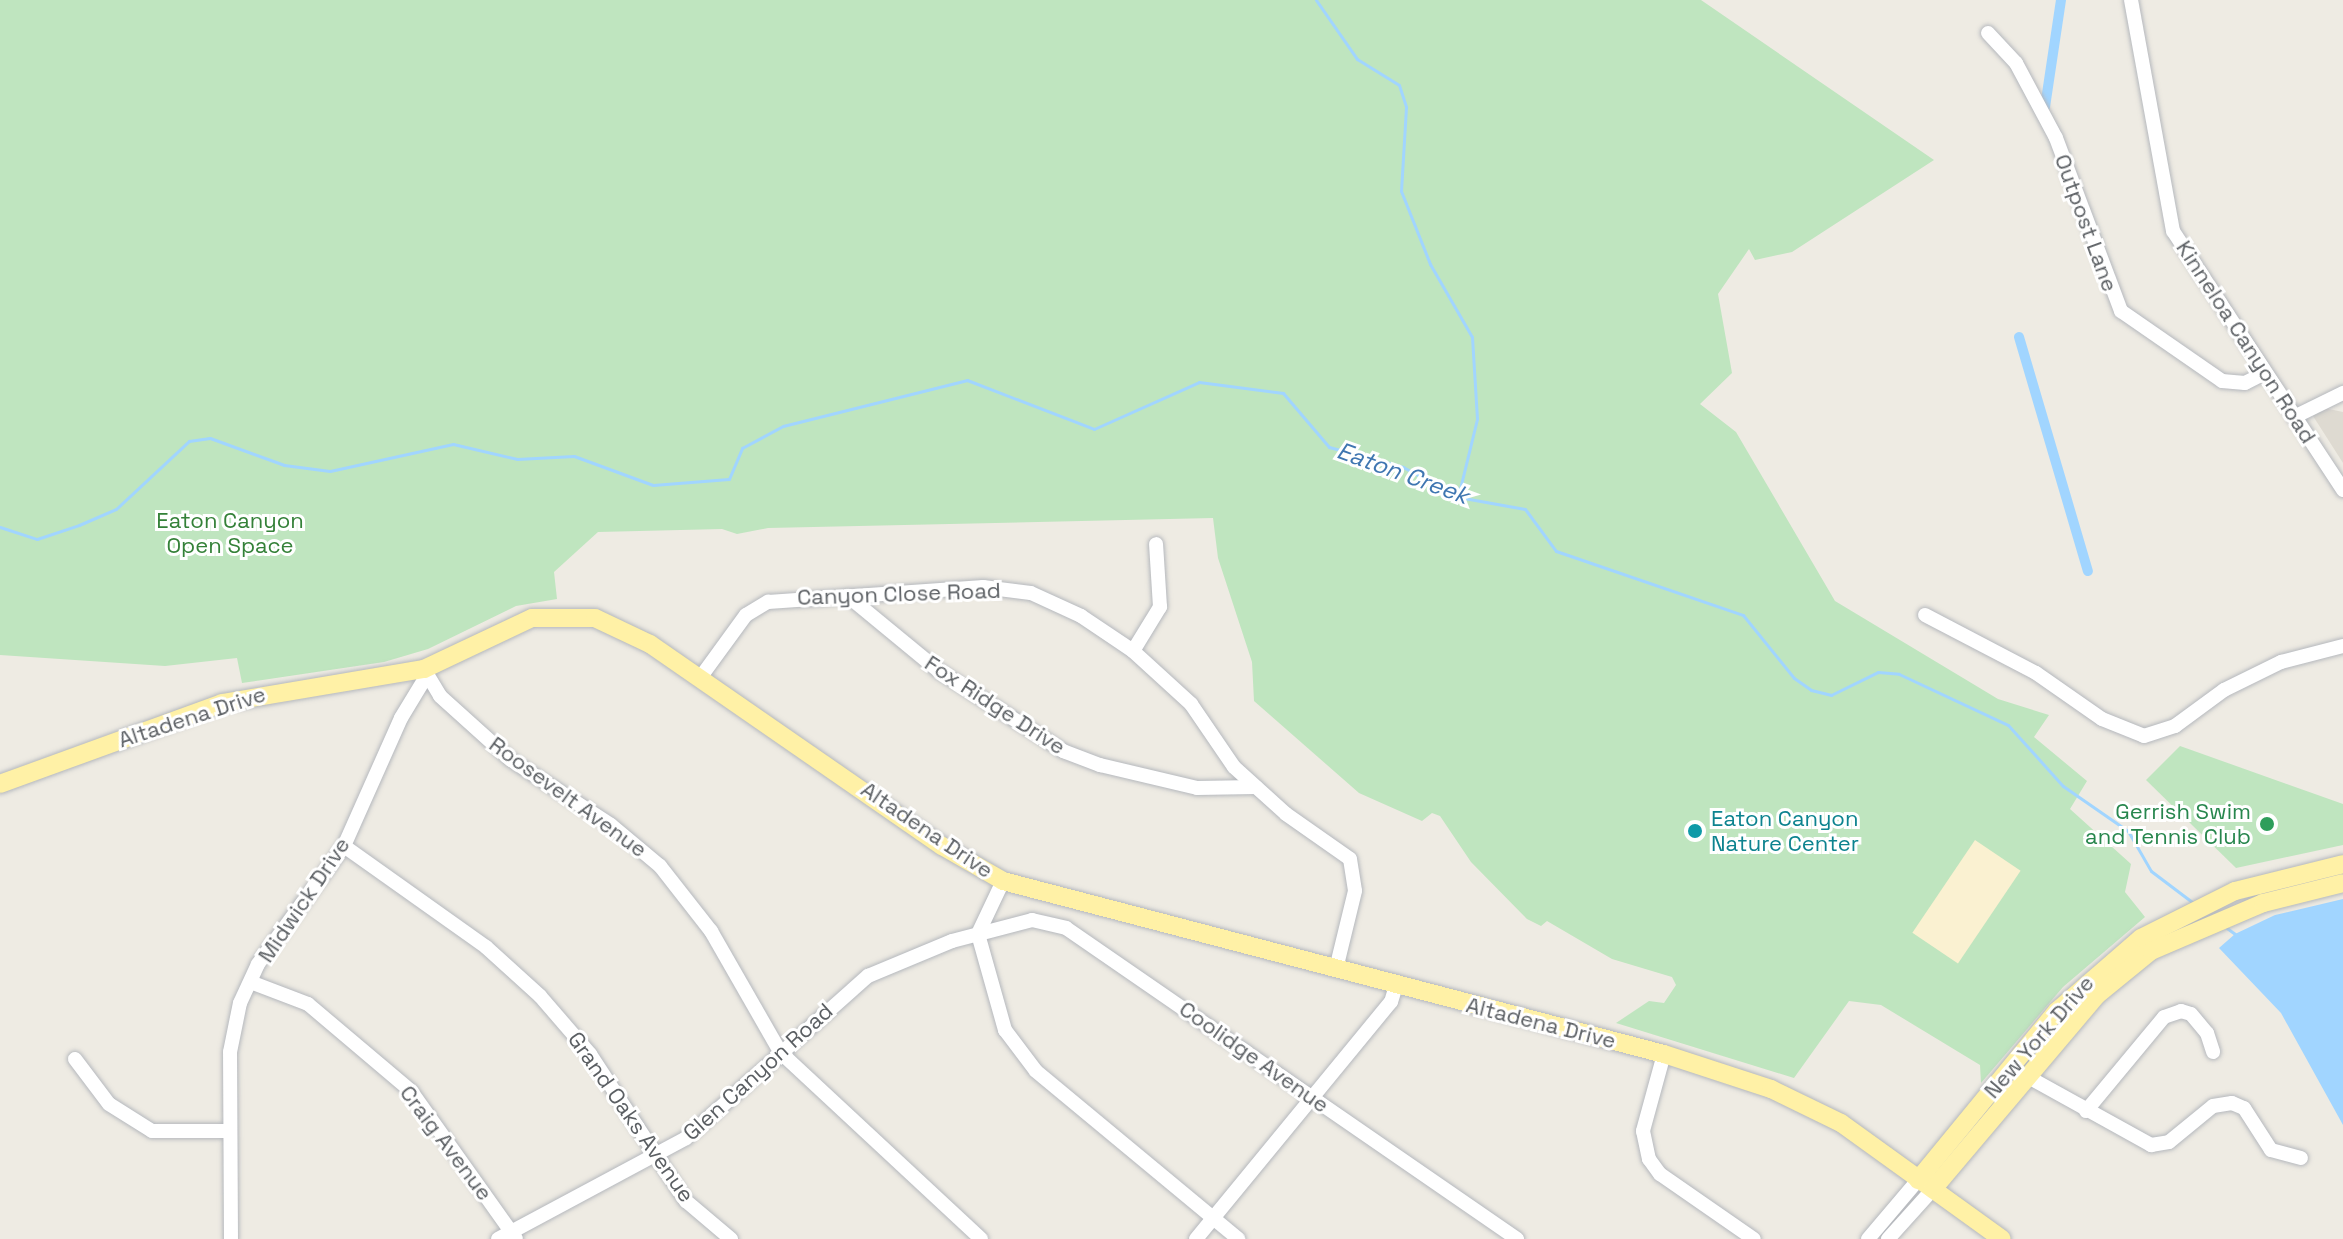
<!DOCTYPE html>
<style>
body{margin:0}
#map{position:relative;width:2343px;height:1239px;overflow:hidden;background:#eeebe3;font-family:"Space Grotesk",sans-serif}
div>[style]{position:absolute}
.education>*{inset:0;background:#dedad1}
.green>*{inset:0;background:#bfe5bf}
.sand>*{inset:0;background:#faf1d1;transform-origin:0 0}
.water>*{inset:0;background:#a1d5ff}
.stream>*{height:3px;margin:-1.5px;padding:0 1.5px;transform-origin:1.5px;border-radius:1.5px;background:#a1d5ff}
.canal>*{height:10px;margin:-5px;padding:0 5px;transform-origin:5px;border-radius:5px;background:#a1d5ff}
.roads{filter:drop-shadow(0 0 2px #b5b8bd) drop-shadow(0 0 2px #b5b8bd)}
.minor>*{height:14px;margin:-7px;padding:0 7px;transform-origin:7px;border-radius:7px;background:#fff}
.major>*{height:18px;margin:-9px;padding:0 9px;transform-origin:9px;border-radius:9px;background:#fff1a6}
.dots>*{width:22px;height:22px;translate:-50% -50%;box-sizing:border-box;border:4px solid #fff;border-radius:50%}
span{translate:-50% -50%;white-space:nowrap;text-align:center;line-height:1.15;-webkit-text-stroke:6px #fff;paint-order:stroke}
.street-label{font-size:22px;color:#5b5f63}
.park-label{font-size:22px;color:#348138}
.leisure-label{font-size:22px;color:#27864d}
.right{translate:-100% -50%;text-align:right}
.culture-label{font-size:22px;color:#0d838f}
.left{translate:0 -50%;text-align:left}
.water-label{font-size:24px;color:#3f76b1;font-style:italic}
</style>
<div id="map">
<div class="education">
<div style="clip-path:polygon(2324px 408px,2343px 412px,2343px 463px,2313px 416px)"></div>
</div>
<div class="green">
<div style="clip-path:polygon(0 0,1701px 0,1934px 160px,1792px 252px,1755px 260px,1749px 249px,1718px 294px,1732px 373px,1700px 404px,1736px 432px,1835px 601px,1998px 699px,2049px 715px,2034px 737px,2087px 781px,2070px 809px,2131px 864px,2125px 892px,2145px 917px,2063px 987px,1981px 1083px,1980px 1065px,1881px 1005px,1849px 1001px,1794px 1078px,1616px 1023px,1649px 1001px,1664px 1003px,1676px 985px,1672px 977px,1612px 959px,1547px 921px,1541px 926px,1527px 919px,1471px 862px,1440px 816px,1432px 813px,1422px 821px,1359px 793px,1254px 701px,1252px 662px,1218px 558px,1213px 518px,768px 528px,737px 534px,722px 529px,598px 532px,554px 572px,557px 599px,516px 606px,428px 649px,384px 662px,242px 683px,237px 658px,165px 666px,0 655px)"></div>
<div style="clip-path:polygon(2180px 746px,2343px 804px,2343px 845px,2236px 868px,2146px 780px)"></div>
</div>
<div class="sand">
<div style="left:1975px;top:840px;width:55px;height:112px;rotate:34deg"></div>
</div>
<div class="water">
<div style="clip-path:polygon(2343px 899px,2343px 1125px,2281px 1013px,2219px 948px,2235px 934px,2275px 915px)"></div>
</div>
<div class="stream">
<div style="left:1316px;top:0;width:72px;rotate:55.2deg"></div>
<div style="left:1357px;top:59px;width:49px;rotate:31.8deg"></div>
<div style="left:1399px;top:85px;width:23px;rotate:72deg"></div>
<div style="left:1406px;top:107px;width:84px;rotate:93.4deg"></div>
<div style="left:1401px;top:191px;width:79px;rotate:68.3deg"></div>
<div style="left:1430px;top:264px;width:84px;rotate:60.1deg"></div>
<div style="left:1472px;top:337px;width:82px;rotate:86.5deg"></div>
<div style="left:1477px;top:419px;width:80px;rotate:103.7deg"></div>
<div style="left:0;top:527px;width:39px;rotate:18deg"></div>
<div style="left:37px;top:539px;width:44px;rotate:-18.4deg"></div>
<div style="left:79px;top:525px;width:40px;rotate:-23.4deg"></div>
<div style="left:116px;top:509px;width:100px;rotate:-43deg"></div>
<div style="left:189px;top:441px;width:21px;rotate:-8deg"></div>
<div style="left:210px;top:438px;width:79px;rotate:20deg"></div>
<div style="left:284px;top:465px;width:46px;rotate:7.4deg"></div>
<div style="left:330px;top:471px;width:126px;rotate:-12.4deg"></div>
<div style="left:453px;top:444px;width:66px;rotate:13.2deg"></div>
<div style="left:517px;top:459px;width:57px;rotate:-3deg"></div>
<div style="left:574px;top:456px;width:84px;rotate:20.2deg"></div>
<div style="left:653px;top:485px;width:76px;rotate:-4.5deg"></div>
<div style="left:729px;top:479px;width:34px;rotate:-67deg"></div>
<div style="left:742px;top:448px;width:47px;rotate:-28.2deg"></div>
<div style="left:783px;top:426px;width:190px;rotate:-14deg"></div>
<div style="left:967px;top:380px;width:136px;rotate:21.1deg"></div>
<div style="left:1094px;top:429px;width:115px;rotate:-24.1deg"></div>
<div style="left:1199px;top:382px;width:85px;rotate:7.5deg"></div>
<div style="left:1283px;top:393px;width:71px;rotate:49.6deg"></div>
<div style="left:1329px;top:447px;width:77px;rotate:15.1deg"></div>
<div style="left:1403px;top:467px;width:63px;rotate:28.6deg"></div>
<div style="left:1458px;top:497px;width:68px;rotate:10.2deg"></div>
<div style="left:1525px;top:509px;width:52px;rotate:53.6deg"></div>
<div style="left:1556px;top:551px;width:198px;rotate:18.9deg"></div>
<div style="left:1743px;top:615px;width:81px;rotate:51deg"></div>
<div style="left:1794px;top:678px;width:21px;rotate:35deg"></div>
<div style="left:1811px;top:690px;width:21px;rotate:14deg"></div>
<div style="left:1831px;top:695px;width:52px;rotate:-26.1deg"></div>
<div style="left:1878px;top:672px;width:21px;rotate:5deg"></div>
<div style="left:1899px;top:674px;width:120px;rotate:25.1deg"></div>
<div style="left:2008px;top:725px;width:82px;rotate:48deg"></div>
<div style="left:2063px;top:786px;width:79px;rotate:34.7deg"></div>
<div style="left:2128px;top:831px;width:46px;rotate:60.1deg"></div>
<div style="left:2151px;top:871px;width:56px;rotate:37.1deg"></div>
<div style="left:2224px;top:926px;width:14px;rotate:36deg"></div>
</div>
<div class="canal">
<div style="left:2045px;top:107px;width:108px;rotate:-81.5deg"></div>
<div style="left:2019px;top:337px;width:244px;rotate:73.6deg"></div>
</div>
<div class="roads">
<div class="minor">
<div style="left:2131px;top:0;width:235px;rotate:79.7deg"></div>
<div style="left:2173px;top:231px;width:310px;rotate:56.7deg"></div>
<div style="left:1988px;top:33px;width:41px;rotate:47deg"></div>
<div style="left:2016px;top:63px;width:85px;rotate:61.9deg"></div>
<div style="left:2056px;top:138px;width:185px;rotate:69.4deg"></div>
<div style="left:2121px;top:311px;width:123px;rotate:34.7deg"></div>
<div style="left:2222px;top:381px;width:23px;rotate:5deg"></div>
<div style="left:2245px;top:383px;width:22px;rotate:-27deg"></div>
<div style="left:2294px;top:417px;width:55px;rotate:-26.1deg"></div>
<div style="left:848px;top:596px;width:118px;rotate:39.5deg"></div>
<div style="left:939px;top:671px;width:148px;rotate:32.8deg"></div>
<div style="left:1063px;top:751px;width:40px;rotate:21deg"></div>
<div style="left:1100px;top:765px;width:100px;rotate:13.3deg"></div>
<div style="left:1197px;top:788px;width:59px;rotate:-1deg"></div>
<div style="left:1925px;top:615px;width:125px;rotate:27.6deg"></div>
<div style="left:2036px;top:673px;width:80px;rotate:34.9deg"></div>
<div style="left:2102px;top:719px;width:45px;rotate:22deg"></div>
<div style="left:2144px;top:736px;width:33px;rotate:-18deg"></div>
<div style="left:2175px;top:726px;width:61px;rotate:-36.3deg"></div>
<div style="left:2224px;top:690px;width:64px;rotate:-26.2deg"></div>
<div style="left:2281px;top:662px;width:64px;rotate:-14.5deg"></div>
<div style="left:1133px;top:651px;width:52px;rotate:-58.5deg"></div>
<div style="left:1160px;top:607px;width:63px;rotate:-93.6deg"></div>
<div style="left:424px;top:669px;width:31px;rotate:59deg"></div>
<div style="left:440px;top:696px;width:96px;rotate:42deg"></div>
<div style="left:511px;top:760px;width:119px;rotate:33deg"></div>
<div style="left:611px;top:825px;width:64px;rotate:39.9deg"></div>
<div style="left:660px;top:866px;width:83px;rotate:51.9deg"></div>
<div style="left:711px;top:931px;width:141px;rotate:60.2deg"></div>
<div style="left:781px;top:1053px;width:273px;rotate:42.9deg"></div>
<div style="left:700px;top:678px;width:78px;rotate:-53.9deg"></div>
<div style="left:746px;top:615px;width:26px;rotate:-31deg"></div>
<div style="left:768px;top:602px;width:216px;rotate:-4deg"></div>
<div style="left:983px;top:587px;width:48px;rotate:7.1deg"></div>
<div style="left:1031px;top:593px;width:55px;rotate:24.7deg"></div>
<div style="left:1081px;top:616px;width:63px;rotate:33.9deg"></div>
<div style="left:1133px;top:651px;width:79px;rotate:42.4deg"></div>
<div style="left:1191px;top:704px;width:76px;rotate:55.7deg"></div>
<div style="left:1234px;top:767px;width:70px;rotate:42.1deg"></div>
<div style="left:1286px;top:814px;width:78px;rotate:35.1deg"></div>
<div style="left:1350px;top:859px;width:32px;rotate:81deg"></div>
<div style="left:1355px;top:891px;width:80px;rotate:103.7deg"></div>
<div style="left:344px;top:846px;width:174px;rotate:35.4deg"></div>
<div style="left:486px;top:947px;width:73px;rotate:42.2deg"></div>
<div style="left:540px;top:996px;width:77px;rotate:49.2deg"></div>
<div style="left:590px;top:1054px;width:176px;rotate:56.9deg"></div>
<div style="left:686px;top:1201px;width:59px;rotate:40.2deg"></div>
<div style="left:1003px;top:881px;width:59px;rotate:115.3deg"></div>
<div style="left:978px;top:934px;width:100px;rotate:74.3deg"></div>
<div style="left:1005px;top:1030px;width:51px;rotate:52.9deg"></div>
<div style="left:1036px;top:1071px;width:263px;rotate:39.7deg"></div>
<div style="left:253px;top:983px;width:59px;rotate:20.9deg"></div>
<div style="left:308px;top:1004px;width:135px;rotate:40.2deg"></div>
<div style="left:411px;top:1091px;width:181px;rotate:54.6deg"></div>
<div style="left:1664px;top:1054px;width:80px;rotate:105.3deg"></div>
<div style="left:1643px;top:1131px;width:29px;rotate:78deg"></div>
<div style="left:1649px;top:1159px;width:19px;rotate:54deg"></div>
<div style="left:1660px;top:1174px;width:114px;rotate:34.7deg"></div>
<div style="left:75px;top:1059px;width:56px;rotate:52.9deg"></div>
<div style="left:109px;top:1104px;width:51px;rotate:32.1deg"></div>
<div style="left:152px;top:1131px;width:77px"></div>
<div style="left:2021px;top:1073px;width:149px;rotate:29deg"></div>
<div style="left:2151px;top:1145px;width:18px;rotate:-9deg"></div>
<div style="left:2169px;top:1142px;width:57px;rotate:-39.3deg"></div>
<div style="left:2213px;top:1106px;width:19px;rotate:-9deg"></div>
<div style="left:2232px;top:1103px;width:13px;rotate:23deg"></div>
<div style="left:2244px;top:1108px;width:50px;rotate:57.3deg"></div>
<div style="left:2271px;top:1150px;width:31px;rotate:15deg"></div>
<div style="left:2086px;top:1111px;width:122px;rotate:-50.3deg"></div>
<div style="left:2164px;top:1017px;width:18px;rotate:-19deg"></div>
<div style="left:2181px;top:1011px;width:10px;rotate:17deg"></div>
<div style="left:2191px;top:1014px;width:25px;rotate:50deg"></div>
<div style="left:2207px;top:1033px;width:20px;rotate:72deg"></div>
<div style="left:231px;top:1239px;width:187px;rotate:-90.3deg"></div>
<div style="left:230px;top:1052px;width:50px;rotate:-78.5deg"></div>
<div style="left:240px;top:1003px;width:43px;rotate:-65.2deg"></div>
<div style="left:258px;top:964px;width:146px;rotate:-53.9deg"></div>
<div style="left:344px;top:846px;width:140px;rotate:-66deg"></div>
<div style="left:401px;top:718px;width:44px;rotate:-58.8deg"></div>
<div style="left:424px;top:680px;width:11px;rotate:-90deg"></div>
<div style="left:498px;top:1239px;width:213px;rotate:-28.2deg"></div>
<div style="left:686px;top:1138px;width:244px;rotate:-41.7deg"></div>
<div style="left:868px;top:976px;width:91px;rotate:-22.6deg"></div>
<div style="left:952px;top:941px;width:83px;rotate:-14.7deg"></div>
<div style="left:1032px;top:920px;width:35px;rotate:13deg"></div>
<div style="left:1066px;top:928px;width:548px;rotate:34.59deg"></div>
<div style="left:1196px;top:1239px;width:307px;rotate:-50.6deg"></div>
<div style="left:1391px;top:1002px;width:17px;rotate:-73deg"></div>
<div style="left:1868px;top:1239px;width:77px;rotate:-49.7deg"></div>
<div style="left:1888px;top:1239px;width:67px;rotate:-48deg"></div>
</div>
<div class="major">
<div style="left:0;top:784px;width:236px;rotate:-20deg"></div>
<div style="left:222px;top:703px;width:205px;rotate:-9.6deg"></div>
<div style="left:424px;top:669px;width:119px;rotate:-25.3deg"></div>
<div style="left:532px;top:618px;width:63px"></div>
<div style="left:595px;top:618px;width:61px;rotate:25.3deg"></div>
<div style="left:650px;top:644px;width:355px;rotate:34.7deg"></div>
<div style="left:942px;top:846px;width:70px;rotate:29.8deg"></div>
<div style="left:1003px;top:881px;width:683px;rotate:14.67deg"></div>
<div style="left:1664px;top:1054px;width:113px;rotate:18.1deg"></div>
<div style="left:1771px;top:1089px;width:78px;rotate:25.9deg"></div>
<div style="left:1841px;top:1123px;width:198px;rotate:35.8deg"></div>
<div style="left:1918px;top:1180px;width:219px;rotate:-50.6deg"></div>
<div style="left:2057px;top:1011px;width:111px;rotate:-41deg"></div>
<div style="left:2141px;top:938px;width:105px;rotate:-26.6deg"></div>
<div style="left:2235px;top:891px;width:111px;rotate:-14deg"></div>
<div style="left:1933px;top:1189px;width:254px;rotate:-49.8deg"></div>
<div style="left:2097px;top:995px;width:70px;rotate:-39.2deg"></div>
<div style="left:2151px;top:951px;width:122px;rotate:-23.2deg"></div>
<div style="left:2263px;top:903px;width:82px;rotate:-14deg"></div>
</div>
</div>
<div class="dots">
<div style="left:2267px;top:824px;background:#2e9e5b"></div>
<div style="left:1695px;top:831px;background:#0f9aa8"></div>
</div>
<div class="street-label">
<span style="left:2086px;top:223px;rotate:70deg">Outpost Lane</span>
<span style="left:2246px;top:342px;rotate:57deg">Kinneloa Canyon Road</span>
<span style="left:899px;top:594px;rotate:-2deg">Canyon Close Road</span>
<span style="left:995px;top:705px;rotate:33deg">Fox Ridge Drive</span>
<span style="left:192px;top:717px;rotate:-18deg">Altadena Drive</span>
<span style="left:568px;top:797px;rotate:36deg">Roosevelt Avenue</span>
<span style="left:927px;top:830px;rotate:34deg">Altadena Drive</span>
<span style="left:304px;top:900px;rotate:-56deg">Midwick Drive</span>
<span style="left:1541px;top:1023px;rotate:14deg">Altadena Drive</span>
<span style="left:2039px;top:1037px;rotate:-49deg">New York Drive</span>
<span style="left:1254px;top:1057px;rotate:35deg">Coolidge Avenue</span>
<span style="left:758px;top:1072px;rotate:-42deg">Glen Canyon Road</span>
<span style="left:631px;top:1117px;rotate:55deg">Grand Oaks Avenue</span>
<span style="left:446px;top:1143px;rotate:53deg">Craig Avenue</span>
</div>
<div class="park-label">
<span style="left:230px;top:533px">Eaton Canyon<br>Open Space</span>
</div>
<div class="leisure-label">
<span class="right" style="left:2251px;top:824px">Gerrish Swim<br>and Tennis Club</span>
</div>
<div class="culture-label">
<span class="left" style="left:1711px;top:831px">Eaton Canyon<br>Nature Center</span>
</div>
<div class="water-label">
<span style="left:1403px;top:473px;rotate:20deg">Eaton Creek</span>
</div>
</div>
